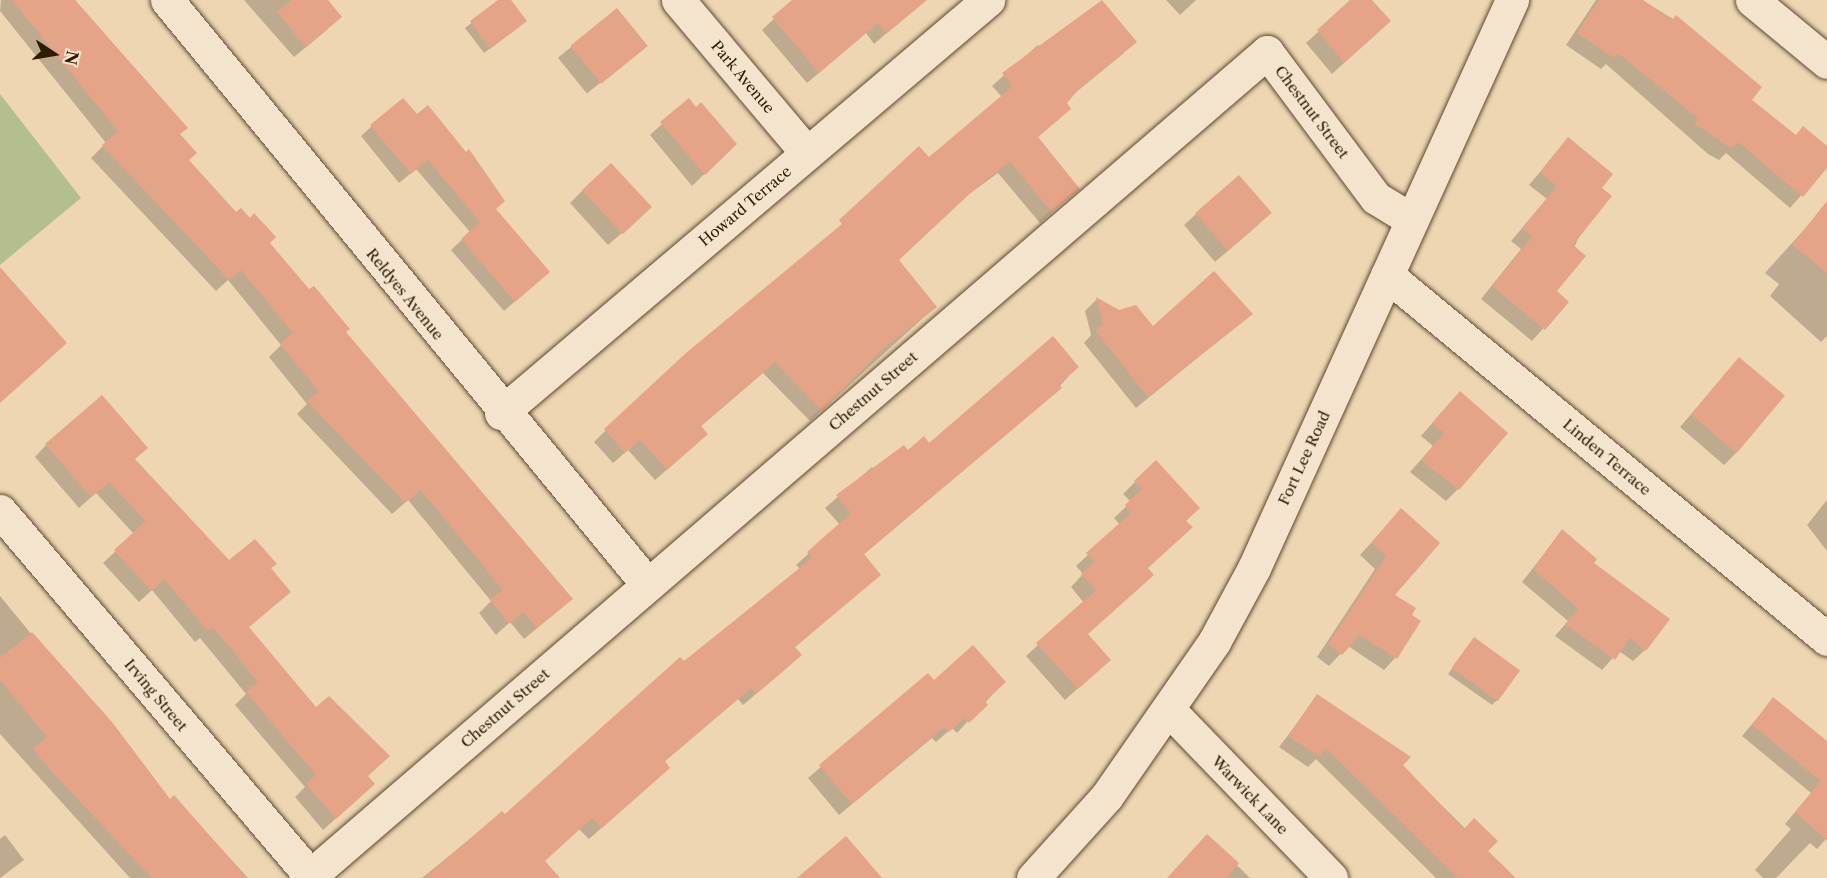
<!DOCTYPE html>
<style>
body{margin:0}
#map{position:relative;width:1827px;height:878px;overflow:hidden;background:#eed6b3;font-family:"Libre Caslon Text",serif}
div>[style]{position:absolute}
.green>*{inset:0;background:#b4bf90}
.shadow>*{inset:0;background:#0003;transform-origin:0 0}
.building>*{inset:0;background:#e5a387;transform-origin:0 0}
.roads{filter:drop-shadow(0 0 2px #5d4a2f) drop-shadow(0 0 2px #5d4a2f)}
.minor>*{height:33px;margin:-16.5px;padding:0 16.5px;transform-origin:16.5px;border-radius:16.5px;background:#f4e4ce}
.secondary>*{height:33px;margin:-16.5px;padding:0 16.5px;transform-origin:16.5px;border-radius:16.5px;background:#f4e4ce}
span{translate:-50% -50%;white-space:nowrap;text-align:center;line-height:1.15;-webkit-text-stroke:5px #f4e4ce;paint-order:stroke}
.street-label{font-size:15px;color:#2d1c03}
.north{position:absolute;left:24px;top:24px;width:60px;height:60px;-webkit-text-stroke:4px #f4e4ce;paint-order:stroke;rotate:102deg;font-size:16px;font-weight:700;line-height:24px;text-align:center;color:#2d1c03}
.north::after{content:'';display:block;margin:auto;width:21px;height:27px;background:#2d1c03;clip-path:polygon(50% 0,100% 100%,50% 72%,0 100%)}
</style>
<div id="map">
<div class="green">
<div style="clip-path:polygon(0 94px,81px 198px,0 265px)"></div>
</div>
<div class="shadow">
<div style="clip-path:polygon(1px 0,75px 0,185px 128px,179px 134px,187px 160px,344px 333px,559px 610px,524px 639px,510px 622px,496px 635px,479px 613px,491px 601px,408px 500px,392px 514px,297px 414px,307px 404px,269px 357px,281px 345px,228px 280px,216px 291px,91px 158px,106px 143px,0 11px)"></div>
<div style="clip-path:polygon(244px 0,326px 0,328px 29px,294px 57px)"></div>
<div style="clip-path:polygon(501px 0,509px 0,519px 27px,484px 53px,465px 28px)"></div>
<div style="clip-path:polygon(794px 0,925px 0,874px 44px,866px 33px,807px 83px,762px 30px)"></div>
<div style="clip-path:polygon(1166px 0,1196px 0,1180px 15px)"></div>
<div style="clip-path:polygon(1353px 0,1370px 0,1377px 33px,1332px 74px,1306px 43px)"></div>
<div style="clip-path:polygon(1596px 0,1642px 0,1699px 35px,1750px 100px,1795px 136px,1803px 128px,1827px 166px,1790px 208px,1726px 153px,1719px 160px,1708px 154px,1606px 64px,1601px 69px,1566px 45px)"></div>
<div style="left:617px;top:10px;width:46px;height:76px;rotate:51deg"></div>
<div style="clip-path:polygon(1038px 45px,1043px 50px,1124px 53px,1070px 97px,1065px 103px,1069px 109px,1037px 138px,1066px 200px,1040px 223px,998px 173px,965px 197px,897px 260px,935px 307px,810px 421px,763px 373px,700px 427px,695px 445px,655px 480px,628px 450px,613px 463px,594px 442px,605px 431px,831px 235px,919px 148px,929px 159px,1002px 97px,992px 86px)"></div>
<div style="clip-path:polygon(416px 117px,494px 210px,537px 282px,504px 311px,451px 250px,470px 232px,416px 169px,399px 183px,361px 136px,372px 126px)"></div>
<div style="clip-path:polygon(662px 124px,735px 144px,692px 186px,650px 135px)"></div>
<div style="clip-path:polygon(1568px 139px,1600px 188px,1555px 292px,1567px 302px,1532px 341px,1481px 299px,1521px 249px,1511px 241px,1547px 199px,1529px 185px)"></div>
<div style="clip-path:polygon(582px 191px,638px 219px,608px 245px,570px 203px)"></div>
<div style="clip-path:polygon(1820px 212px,1827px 218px,1827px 336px,1821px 342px,1770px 296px,1779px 284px,1765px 273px)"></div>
<div style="clip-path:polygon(1196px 214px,1258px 225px,1215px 262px,1184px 225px)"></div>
<div style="clip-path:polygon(1097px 299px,1153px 328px,1251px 314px,1136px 408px,1084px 343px,1091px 335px,1085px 311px)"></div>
<div style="clip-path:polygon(1739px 359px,1736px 453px,1724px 465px,1680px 427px)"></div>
<div style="clip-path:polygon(1077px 367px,1048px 399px,863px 555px,879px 575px,794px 648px,800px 655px,788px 667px,743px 705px,738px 699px,664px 762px,657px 779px,589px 839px,579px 829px,544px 861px,540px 878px,422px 878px,502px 813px,505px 817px,800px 569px,796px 565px,840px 525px,825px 508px,872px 467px,876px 472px)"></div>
<div style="clip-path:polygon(1448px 405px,1458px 489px,1446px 501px,1410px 472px,1433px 446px,1421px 436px)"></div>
<div style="clip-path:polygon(46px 445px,134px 460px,229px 562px,270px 568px,289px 592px,248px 628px,366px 777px,361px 796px,323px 830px,295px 797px,305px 787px,235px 705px,246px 694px,200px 638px,195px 642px,152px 590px,139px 602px,103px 563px,134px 534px,96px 493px,79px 508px,35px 457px)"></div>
<div style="clip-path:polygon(1135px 482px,1185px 521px,1087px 634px,1097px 671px,1065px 700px,1026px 656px,1084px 603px,1071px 587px,1083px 574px,1076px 566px,1120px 525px,1114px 518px,1131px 502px,1123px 494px)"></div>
<div style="clip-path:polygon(1827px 500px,1827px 551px,1807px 525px)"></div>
<div style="clip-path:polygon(1401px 510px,1393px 595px,1395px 658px,1384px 670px,1348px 646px,1329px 666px,1317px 657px,1375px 569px,1360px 555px)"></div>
<div style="clip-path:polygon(1562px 531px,1592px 563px,1645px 650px,1633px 661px,1619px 651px,1602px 670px,1555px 636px,1568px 621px,1522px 582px)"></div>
<div style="clip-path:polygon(0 596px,169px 801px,174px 797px,248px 878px,130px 878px,0 734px)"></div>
<div style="clip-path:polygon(1474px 639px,1498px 699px,1492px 705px,1448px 674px)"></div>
<div style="clip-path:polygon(927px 675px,933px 682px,1004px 682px,957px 733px,952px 728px,936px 742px,932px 738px,839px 815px,808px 778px)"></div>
<div style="clip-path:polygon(1318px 696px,1401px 765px,1515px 878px,1436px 878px,1316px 759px,1308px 767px,1279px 747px)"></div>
<div style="clip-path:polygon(1773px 699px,1827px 743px,1827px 838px,1817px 849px,1810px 843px,1776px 878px,1763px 878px,1755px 870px,1791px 829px,1785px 824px,1811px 793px,1742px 736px)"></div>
<div style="clip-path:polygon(5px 835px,24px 860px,0 878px,0 839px)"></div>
<div style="clip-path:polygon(1207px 836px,1250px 878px,1168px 878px)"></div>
</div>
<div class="building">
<div style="clip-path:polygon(12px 0,75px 0,188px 128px,180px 134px,197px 153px,189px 160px,236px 212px,241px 208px,250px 218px,254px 213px,276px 237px,270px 243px,309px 289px,314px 286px,350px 329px,346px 332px,573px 599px,537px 628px,523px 612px,509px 624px,490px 600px,503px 590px,421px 490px,405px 503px,307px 401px,319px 391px,280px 344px,293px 333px,241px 270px,229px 280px,102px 145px,118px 131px)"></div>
<div style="clip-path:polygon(292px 0,328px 0,342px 17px,306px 47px,277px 12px)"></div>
<div style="clip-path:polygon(498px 0,511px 0,527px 21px,490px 49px,470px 21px)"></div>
<div style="clip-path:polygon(792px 0,927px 0,886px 34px,878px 23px,819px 73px,772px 17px)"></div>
<div style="clip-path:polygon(1102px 0,1137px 42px,1078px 90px,1067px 103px,1071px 109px,1038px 137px,1080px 189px,1052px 212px,1010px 162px,978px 186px,899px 260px,937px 307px,884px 348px,822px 411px,775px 362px,701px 426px,708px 434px,667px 470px,640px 440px,625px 453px,604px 429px,686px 353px,842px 224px,839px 220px,919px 146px,929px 157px,1013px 86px,1002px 73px)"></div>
<div style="clip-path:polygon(1350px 0,1372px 0,1391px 21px,1344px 63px,1317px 30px)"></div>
<div style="clip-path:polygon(1599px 0,1643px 0,1672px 20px,1676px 15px,1762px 87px,1752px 100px,1796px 135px,1803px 126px,1827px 146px,1827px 168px,1803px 197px,1738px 142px,1732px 149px,1694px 123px,1698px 118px,1618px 53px,1614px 58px,1577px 33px)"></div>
<div style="left:617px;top:8px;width:49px;height:60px;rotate:51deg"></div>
<div style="clip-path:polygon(403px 98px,417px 114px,428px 105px,466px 152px,469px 149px,505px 201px,496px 209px,550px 272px,515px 302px,461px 239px,484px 218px,480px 222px,428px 160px,411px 174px,370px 125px)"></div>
<div style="clip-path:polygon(689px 98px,696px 107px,701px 102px,737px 144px,705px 175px,660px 122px)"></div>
<div style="clip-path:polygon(1568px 137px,1613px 174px,1602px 188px,1612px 196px,1573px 245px,1586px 256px,1557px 291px,1569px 302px,1545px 330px,1492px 286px,1532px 237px,1522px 228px,1557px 186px,1540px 172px)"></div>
<div style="left:611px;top:163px;width:60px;height:40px;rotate:47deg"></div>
<div style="left:1239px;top:175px;width:50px;height:58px;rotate:49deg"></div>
<div style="clip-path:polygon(1827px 201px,1827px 273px,1792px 245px)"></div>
<div style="clip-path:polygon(0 267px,67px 343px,0 403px)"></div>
<div style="clip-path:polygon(1214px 271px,1253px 314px,1148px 397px,1095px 330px,1103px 324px,1096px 297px,1119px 310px,1136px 305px,1153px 326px)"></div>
<div style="clip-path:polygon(1053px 336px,1079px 367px,1059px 384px,1062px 388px,864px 554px,881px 575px,795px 647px,802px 655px,756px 694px,751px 688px,665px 761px,670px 768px,602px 828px,592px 818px,545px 861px,560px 878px,424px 878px,502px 811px,505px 814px,680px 657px,684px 661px,812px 558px,807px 552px,851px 513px,836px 495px,904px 445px,908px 450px,924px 436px,929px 443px)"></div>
<div style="left:1739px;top:357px;width:60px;height:75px;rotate:40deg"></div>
<div style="clip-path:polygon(1460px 391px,1508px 433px,1459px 490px,1421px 460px,1444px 433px,1432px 423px)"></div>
<div style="clip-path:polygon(102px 395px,148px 448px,135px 459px,229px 560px,255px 539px,277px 564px,271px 568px,291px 592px,249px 627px,316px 707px,329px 696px,390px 756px,368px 776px,375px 784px,336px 819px,306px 784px,316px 775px,246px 692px,258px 682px,213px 627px,208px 631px,164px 579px,152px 591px,114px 550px,146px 521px,109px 482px,91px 497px,45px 444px)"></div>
<div style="clip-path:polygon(1156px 460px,1200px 508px,1186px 521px,1193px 527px,1148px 568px,1154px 575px,1088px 634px,1111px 660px,1078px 689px,1036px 643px,1096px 590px,1081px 574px,1095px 562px,1086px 553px,1131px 513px,1125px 505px,1142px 489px,1134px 481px)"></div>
<div style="clip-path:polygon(1401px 508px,1440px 543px,1395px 595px,1416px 608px,1412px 615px,1421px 621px,1397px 659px,1360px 635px,1342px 655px,1328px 644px,1386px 556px,1371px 543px)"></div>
<div style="clip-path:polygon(1562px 529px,1597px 559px,1594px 563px,1670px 619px,1646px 651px,1630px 638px,1615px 660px,1565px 624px,1579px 609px,1533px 569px)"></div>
<div style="clip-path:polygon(32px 632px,112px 722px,170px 799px,174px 795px,247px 878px,152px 878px,53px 773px,33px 749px,47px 737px,0 680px,0 658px)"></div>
<div style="left:1474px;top:637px;width:57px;height:38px;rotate:36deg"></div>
<div style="clip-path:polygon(973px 645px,1006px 682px,985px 701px,988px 705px,969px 723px,965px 718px,949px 732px,944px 727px,852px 804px,819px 765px,928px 673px,934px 680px)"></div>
<div style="clip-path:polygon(1317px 694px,1411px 757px,1403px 765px,1464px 829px,1474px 818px,1498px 841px,1488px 851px,1516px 878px,1458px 878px,1326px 748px,1320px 757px,1288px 736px)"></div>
<div style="clip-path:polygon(1773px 697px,1827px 741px,1827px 840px,1795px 812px,1821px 781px,1752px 725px)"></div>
<div style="clip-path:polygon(1207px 834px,1239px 863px,1227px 878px,1167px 878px)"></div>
<div style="clip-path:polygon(846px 836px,882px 878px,797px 878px)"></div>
</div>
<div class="roads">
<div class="minor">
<div style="left:167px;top:0;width:757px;rotate:50.57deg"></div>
<div style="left:678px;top:0;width:200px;rotate:49.9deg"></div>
<div style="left:1752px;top:0;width:97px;rotate:39.6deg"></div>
<div style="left:1387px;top:275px;width:571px;rotate:39.6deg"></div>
<div style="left:501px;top:413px;width:639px;rotate:-40.3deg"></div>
<div style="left:0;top:511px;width:482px;rotate:49.6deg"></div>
<div style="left:1170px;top:711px;width:232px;rotate:46deg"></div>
<div style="left:310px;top:876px;width:1263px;rotate:-40.73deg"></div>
<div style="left:1267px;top:52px;width:182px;rotate:53.3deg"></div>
<div style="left:1376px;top:198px;width:42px;rotate:31.4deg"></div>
</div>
<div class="secondary">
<div style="left:1033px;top:878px;width:110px;rotate:-47.9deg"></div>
<div style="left:1107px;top:796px;width:188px;rotate:-55.2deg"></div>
<div style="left:1214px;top:642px;width:84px;rotate:-61.6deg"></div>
<div style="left:1254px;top:568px;width:624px;rotate:-65.57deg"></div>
</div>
</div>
<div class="street-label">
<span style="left:743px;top:77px;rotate:50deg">Park Avenue</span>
<span style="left:1312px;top:112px;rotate:53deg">Chestnut Street</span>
<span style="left:745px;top:206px;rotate:-40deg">Howard Terrace</span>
<span style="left:405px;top:294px;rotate:51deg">Reldyes Avenue</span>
<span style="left:873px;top:391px;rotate:-41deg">Chestnut Street</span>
<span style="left:1607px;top:457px;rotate:40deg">Linden Terrace</span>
<span style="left:1304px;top:458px;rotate:-65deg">Fort Lee Road</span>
<span style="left:156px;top:695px;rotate:50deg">Irving Street</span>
<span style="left:505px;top:708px;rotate:-41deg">Chestnut Street</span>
<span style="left:1250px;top:795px;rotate:46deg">Warwick Lane</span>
</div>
<div class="north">N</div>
</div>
